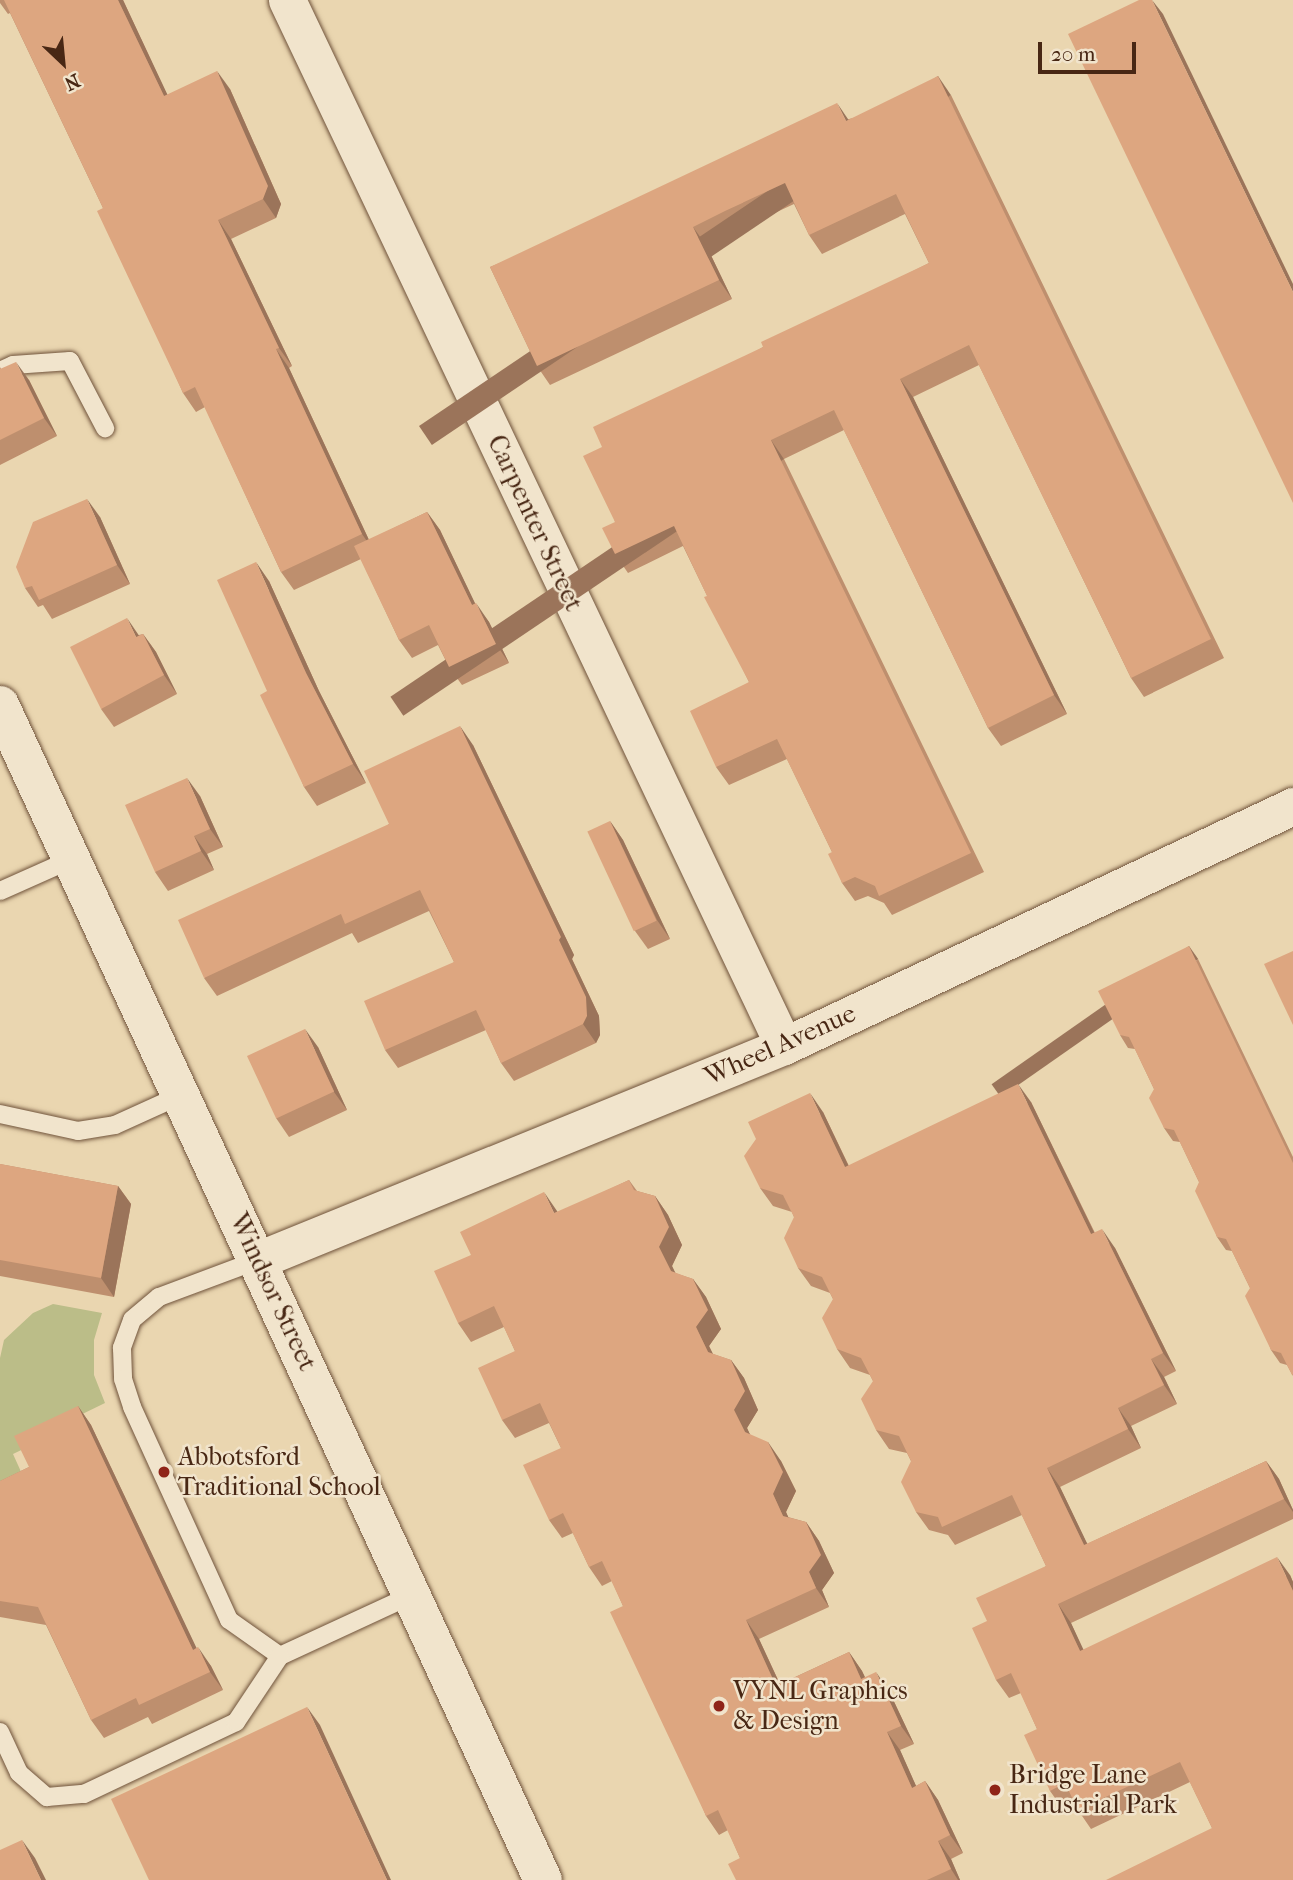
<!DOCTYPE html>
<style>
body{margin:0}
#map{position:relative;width:1293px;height:1880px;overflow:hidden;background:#ead6b0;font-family:"IM FELL French Canon",serif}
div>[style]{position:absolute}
.green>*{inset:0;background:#bbbd88}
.roads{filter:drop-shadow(0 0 2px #70533b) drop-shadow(0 0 2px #70533b)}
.lane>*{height:18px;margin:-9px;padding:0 9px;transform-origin:9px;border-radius:9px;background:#f1e4cc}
.street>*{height:37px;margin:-18.5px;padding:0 18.5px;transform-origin:18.5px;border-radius:18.5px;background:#f1e4cc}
.secondary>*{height:38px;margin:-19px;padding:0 19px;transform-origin:19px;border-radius:19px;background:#f1e4cc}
.wall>*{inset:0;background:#be8f6e}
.shaded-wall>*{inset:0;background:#9b745a;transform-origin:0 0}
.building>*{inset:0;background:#dda680;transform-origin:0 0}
.dots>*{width:19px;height:19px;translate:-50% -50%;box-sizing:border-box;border:4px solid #f1e4cc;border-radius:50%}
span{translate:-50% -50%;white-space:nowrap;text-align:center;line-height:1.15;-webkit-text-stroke:5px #f1e4cc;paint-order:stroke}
.street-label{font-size:26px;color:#482714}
.poi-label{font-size:26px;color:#482714}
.left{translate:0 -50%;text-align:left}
.north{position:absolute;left:28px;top:28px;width:70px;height:70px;-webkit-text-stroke:5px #f1e4cc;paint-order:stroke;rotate:154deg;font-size:19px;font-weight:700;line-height:28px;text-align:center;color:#482714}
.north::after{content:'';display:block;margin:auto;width:24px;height:32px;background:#482714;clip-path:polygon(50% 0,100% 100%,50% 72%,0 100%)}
.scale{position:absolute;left:1038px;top:42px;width:98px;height:32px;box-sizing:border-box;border:4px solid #482714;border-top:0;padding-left:9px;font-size:21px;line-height:24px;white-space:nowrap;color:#482714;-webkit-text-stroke:5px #f1e4cc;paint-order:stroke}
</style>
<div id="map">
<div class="green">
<div style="clip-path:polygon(53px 1304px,102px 1313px,94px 1340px,94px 1375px,105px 1403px,68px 1421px,59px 1432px,13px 1454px,27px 1485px,0 1493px,0 1358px,4px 1340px,33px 1313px)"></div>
</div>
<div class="roads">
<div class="lane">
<div style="left:0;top:371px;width:14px;rotate:-25deg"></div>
<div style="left:13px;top:365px;width:57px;rotate:-4deg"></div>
<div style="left:70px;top:361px;width:76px;rotate:62.4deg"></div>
<div style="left:0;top:891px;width:79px;rotate:-24deg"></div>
<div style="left:0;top:1114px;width:80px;rotate:12.3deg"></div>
<div style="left:78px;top:1131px;width:37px;rotate:-9deg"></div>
<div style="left:115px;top:1125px;width:72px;rotate:-24.4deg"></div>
<div style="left:258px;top:1260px;width:106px;rotate:159.5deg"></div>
<div style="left:159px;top:1297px;width:35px;rotate:140deg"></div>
<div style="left:132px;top:1320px;width:30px;rotate:110deg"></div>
<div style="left:122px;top:1348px;width:31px;rotate:88deg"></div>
<div style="left:123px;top:1379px;width:29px;rotate:72deg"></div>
<div style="left:132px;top:1407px;width:234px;rotate:65.5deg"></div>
<div style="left:229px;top:1620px;width:62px;rotate:35.2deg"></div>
<div style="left:280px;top:1656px;width:145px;rotate:-24.8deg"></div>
<div style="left:0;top:1732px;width:45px;rotate:65.1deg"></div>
<div style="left:19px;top:1773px;width:37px;rotate:41deg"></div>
<div style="left:47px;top:1797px;width:37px;rotate:-5deg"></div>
<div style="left:84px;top:1794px;width:168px;rotate:-25.3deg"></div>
<div style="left:236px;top:1722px;width:79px;rotate:-56.3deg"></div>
</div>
<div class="street">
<div style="left:287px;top:0;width:1158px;rotate:64.59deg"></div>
<div style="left:258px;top:1260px;width:568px;rotate:-22.14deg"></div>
<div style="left:784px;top:1046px;width:563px;rotate:-25.24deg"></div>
</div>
<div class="secondary">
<div style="left:0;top:705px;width:1294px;rotate:65.2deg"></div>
</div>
</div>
<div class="wall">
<div style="clip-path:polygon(0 0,123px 0,167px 95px,230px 89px,281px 204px,276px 218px,231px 239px,292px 366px,289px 368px,369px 540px,427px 512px,440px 530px,475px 604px,489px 622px,509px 663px,462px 685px,449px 667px,438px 645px,412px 658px,399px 640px,361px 559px,294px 590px,281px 572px,205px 407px,196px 412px,183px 393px,103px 208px,10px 13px,8px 14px,0 3px)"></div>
<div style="clip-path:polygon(951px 95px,1224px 658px,1144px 697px,1131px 678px,979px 365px,913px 397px,1067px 714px,1001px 746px,988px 728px,844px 430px,784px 459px,984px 872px,892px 915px,884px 903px,868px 896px,855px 901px,842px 883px,832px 852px,787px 759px,729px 785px,716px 767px,749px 682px,683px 546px,628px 573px,615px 554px,615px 522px,602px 447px,763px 347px,929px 263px,905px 214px,822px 254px,809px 235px,794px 204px,738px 230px,706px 245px,732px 299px,550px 385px,537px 366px,490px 267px,849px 119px)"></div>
<div style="clip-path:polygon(0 367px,1px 369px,29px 380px,57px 436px,0 465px)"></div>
<div style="clip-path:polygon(100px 517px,130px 584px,52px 619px,43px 605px,38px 607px,25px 588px)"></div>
<div style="clip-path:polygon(269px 581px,319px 691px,366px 783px,317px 806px,304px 787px,267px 691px)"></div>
<div style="clip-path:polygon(143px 634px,156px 652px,177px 694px,114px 727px,101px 709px,139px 635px)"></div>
<div style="clip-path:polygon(473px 745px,574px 955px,572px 959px,599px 1016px,600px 1035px,596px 1043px,514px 1081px,501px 1063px,486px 1030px,398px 1068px,385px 1050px,454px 962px,429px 911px,358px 943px,352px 933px,217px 996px,204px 978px,389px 824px)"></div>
<div style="clip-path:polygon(200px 796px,223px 847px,207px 854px,214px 870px,168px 891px,155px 872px)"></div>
<div style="clip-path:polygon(610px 821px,623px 840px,670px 939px,648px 949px,635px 931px)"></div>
<div style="clip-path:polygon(1198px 959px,1293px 1157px,1293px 1376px,1287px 1365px,1280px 1363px,1271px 1350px,1250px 1288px,1232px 1251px,1226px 1250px,1217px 1237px,1199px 1182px,1180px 1142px,1173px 1141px,1164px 1128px,1154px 1089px,1135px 1049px,1128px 1048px,1120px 1035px)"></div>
<div style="clip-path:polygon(318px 1047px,347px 1110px,289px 1137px,276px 1118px)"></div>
<div style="clip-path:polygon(1031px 1102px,1095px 1233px,1115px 1248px,1176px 1371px,1164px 1377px,1177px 1404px,1131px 1426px,1141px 1448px,1060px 1487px,1087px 1544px,1266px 1461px,1279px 1479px,1293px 1510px,1293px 1519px,1071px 1623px,1083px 1650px,1290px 1575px,1293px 1582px,1293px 1880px,1212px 1828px,1190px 1782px,1091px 1829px,1078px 1810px,1075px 1804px,1063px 1809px,1050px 1791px,1037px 1729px,1021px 1693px,1009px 1698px,996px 1680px,987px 1621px,1046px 1566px,1022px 1515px,955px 1545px,948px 1535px,929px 1530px,916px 1512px,911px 1461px,907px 1453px,889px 1449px,876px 1430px,873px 1381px,870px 1375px,850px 1368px,837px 1349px,833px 1299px,830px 1293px,811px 1286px,798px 1268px,794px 1217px,792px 1212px,773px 1206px,760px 1188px,823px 1112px,849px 1166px)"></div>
<div style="clip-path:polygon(0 1164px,118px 1186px,131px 1204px,114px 1297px,0 1276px)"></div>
<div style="clip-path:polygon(629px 1180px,637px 1191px,655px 1196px,668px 1215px,682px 1245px,672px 1266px,675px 1273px,693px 1279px,706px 1297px,721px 1329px,709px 1346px,713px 1354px,731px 1360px,744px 1378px,758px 1410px,747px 1428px,750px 1435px,781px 1461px,796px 1491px,786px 1512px,788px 1517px,806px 1522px,819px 1541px,834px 1573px,822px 1590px,829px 1607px,759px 1639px,780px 1684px,849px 1652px,862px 1671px,865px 1677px,889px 1691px,914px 1744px,900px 1750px,916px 1786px,925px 1781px,938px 1800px,963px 1853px,951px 1859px,960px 1880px,736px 1880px,740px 1858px,728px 1830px,719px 1835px,706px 1816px,623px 1606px,612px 1581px,602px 1586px,589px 1567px,573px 1533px,562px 1538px,549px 1520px,561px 1448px,549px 1423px,515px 1438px,502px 1420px,515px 1351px,504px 1327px,471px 1342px,458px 1323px,471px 1255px)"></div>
<div style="clip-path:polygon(78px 1406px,91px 1425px,196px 1648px,211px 1666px,223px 1690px,152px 1724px,148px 1717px,104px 1738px,91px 1720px,46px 1625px,0 1617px,0 1481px,29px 1467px)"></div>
</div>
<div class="shaded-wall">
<div style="clip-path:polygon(118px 0,123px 0,177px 115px,164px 96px)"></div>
<div style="clip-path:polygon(1152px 0,1163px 14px,1293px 284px,1293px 292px)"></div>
<div style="clip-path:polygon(217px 71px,230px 89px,281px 204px,276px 218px,263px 199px)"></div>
<div style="left:938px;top:76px;width:23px;height:626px;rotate:56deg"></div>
<div style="clip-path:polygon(837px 103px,850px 122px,846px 121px)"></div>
<div style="clip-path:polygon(218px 220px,231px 239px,292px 366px,279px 348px)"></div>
<div style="clip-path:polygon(693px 227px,706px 245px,732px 299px,719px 280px)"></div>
<div style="clip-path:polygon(276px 349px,289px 368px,375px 553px,362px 534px)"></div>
<div style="clip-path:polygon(16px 362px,29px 380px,57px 436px,44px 418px)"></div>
<div style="clip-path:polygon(900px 379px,913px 397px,1067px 714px,1054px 695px)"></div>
<div style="left:771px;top:440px;width:23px;height:459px;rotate:56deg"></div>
<div style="clip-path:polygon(87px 499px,100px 517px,130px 584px,117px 565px)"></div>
<div style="clip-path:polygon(427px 512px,440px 530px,485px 624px,472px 605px)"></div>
<div style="clip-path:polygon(256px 562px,269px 581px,319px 691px,366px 783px,353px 764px,306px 673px)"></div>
<div style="clip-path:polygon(476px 603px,489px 622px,509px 663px,496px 644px)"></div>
<div style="clip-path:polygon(127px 618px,140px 637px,136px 637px)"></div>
<div style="clip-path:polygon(143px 634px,156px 652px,177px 694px,164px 675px)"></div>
<div style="clip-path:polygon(460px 726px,473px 745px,574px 955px,572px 959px,599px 1016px,600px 1035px,596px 1043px,583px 1024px)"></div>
<div style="clip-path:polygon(187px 778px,200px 796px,223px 847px,210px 829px)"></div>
<div style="clip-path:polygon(610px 821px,623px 840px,670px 939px,657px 920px)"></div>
<div style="clip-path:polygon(194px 836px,207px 854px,214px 870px,201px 851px)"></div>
<div style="left:1189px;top:946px;width:16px;height:241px;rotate:55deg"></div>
<div style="clip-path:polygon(305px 1029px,318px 1047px,347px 1110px,334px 1092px)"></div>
<div style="clip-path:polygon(1018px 1084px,1031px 1102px,1104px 1253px,1091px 1234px)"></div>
<div style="clip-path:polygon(810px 1093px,823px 1112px,858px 1186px,845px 1167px)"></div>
<div style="clip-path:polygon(118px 1186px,131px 1204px,114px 1297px,101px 1278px)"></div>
<div style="clip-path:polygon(544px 1192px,557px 1211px,567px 1232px,554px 1213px)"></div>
<div style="clip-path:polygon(655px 1196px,668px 1215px,682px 1245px,672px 1266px,684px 1290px,671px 1271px,659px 1247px)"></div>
<div style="clip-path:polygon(1102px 1229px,1115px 1248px,1176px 1371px,1163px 1353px)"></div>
<div style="clip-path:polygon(693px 1279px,706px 1297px,721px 1329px,709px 1346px,721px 1371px,708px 1352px,696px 1327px)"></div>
<div style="clip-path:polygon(1151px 1359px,1164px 1377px,1177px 1404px,1164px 1385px)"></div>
<div style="clip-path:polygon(731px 1360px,744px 1378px,758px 1410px,747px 1428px,758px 1451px,745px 1432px,734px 1410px)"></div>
<div style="clip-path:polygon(78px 1406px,91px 1425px,206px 1668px,193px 1650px)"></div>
<div style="clip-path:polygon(1118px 1408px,1131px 1426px,1141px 1448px,1128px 1429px)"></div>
<div style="clip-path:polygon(768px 1442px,781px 1461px,796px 1491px,786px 1512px,796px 1534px,783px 1516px,773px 1494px)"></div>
<div style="clip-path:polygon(1266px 1461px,1279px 1479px,1293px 1510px,1293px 1512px,1284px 1499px)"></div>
<div style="clip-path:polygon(1047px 1468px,1060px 1487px,1097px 1564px,1084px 1545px)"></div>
<div style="clip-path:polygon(806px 1522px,819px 1541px,834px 1573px,822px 1590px,829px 1607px,816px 1588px,809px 1572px)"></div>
<div style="clip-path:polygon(1277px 1557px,1290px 1575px,1293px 1582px,1293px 1591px)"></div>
<div style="clip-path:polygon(1058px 1604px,1071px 1623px,1093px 1670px,1080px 1651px)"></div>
<div style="clip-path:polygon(746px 1620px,759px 1639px,789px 1704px,776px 1686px)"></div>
<div style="clip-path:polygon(198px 1647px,211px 1666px,223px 1690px,210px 1672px)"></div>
<div style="clip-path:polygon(849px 1652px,862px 1671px,874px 1697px,861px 1679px)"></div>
<div style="clip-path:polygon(876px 1672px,889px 1691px,914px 1744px,901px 1726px)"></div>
<div style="clip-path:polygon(307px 1707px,320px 1725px,391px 1880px,387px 1880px)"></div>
<div style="clip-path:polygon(887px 1732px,900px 1750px,925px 1806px,912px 1788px)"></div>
<div style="clip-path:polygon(925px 1781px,938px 1800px,963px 1853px,950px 1835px)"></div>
<div style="clip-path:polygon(22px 1840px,35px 1858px,46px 1880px,41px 1880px)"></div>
<div style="clip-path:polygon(938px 1841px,951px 1859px,960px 1880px,958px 1880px,951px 1869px)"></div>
</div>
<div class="building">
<div style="clip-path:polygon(4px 0,118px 0,164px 96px,217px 71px,268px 186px,263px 199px,218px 220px,279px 348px,276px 349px,362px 534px,281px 572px,195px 387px,183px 393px,97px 211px,103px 208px)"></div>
<div style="clip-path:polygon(1139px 0,1152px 0,1293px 292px,1293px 503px,1068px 34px)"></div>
<div style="clip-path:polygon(938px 76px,1211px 639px,1131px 678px,969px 345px,900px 379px,1054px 695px,988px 728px,834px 410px,771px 440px,971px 853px,879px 896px,875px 886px,855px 877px,842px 883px,828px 854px,832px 852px,777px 739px,716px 767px,690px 711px,749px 682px,704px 597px,707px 596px,674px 526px,615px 554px,602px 528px,615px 522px,583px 456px,602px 447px,593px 427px,763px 347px,761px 342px,929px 263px,896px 194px,809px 235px,785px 183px,725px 211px,693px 227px,719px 280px,537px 366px,490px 267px,837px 103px,846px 121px)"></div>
<div style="clip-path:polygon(16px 362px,44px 418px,0 440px,0 369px)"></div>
<div style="clip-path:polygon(87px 499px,117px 565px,39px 600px,32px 586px,25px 588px,16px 567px,33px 522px)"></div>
<div style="clip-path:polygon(427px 512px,472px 605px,476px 603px,496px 644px,449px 667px,429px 625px,399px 640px,354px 546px)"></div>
<div style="clip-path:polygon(256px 562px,306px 673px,353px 764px,304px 787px,260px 695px,267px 691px,217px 580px)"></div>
<div style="clip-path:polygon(127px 618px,136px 637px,143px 634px,164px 675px,101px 709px,70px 647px)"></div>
<div style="clip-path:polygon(460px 726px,561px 937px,559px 940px,586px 997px,587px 1016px,583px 1024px,501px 1063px,476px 1010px,385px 1050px,364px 1001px,454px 962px,420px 890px,345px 924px,341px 914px,204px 978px,178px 920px,389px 824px,364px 771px)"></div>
<div style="clip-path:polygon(187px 778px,210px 829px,194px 836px,201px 851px,155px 872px,125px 805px)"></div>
<div style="left:610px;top:821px;width:110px;height:25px;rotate:65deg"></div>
<div style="clip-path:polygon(1189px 946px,1293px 1163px,1293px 1374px,1292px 1375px,1281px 1353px,1271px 1350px,1245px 1296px,1250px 1288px,1226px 1239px,1217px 1237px,1195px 1191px,1199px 1182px,1174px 1130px,1164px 1128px,1149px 1098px,1154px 1089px,1129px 1037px,1120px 1035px,1098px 991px)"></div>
<div style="clip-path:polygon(1293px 951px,1293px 1025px,1264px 964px)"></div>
<div style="left:305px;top:1029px;width:69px;height:64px;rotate:65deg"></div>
<div style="clip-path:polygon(1018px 1084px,1091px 1234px,1102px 1229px,1163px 1353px,1151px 1359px,1164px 1385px,1118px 1408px,1128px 1429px,1047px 1468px,1084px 1545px,1266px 1461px,1284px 1499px,1058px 1604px,1080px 1651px,1277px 1557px,1293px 1591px,1293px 1880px,1106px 1880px,1212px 1828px,1180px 1762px,1078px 1810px,1065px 1783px,1050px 1791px,1024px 1735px,1037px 1729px,1011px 1673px,996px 1680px,972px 1628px,987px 1621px,976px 1598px,1046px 1566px,1012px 1495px,942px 1527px,938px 1517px,916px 1512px,901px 1482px,911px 1461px,899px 1436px,876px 1430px,861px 1399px,873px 1381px,861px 1358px,837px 1349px,822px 1318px,833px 1299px,822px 1277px,798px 1268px,784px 1238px,794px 1217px,783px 1195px,760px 1188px,744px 1156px,756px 1139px,748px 1122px,810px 1093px,845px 1167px)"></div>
<div style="clip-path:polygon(0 1164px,118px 1186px,101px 1278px,0 1260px)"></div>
<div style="clip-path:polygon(629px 1180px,634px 1190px,655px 1196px,669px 1227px,659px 1247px,671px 1271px,693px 1279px,708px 1310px,696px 1327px,708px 1352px,731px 1360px,745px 1391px,734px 1410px,745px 1432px,768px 1442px,783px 1472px,773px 1494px,783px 1516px,806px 1522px,821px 1555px,809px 1572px,816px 1588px,746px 1620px,776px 1686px,849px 1652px,861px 1679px,876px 1672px,901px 1726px,887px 1732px,912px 1788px,925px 1781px,950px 1835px,938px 1841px,951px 1869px,927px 1880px,736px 1880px,728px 1864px,740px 1858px,718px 1810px,706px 1816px,610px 1612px,623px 1606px,602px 1561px,589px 1567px,563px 1513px,549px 1520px,523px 1465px,561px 1448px,540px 1403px,502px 1420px,478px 1368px,515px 1351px,494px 1306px,458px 1323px,434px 1271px,471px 1255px,460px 1232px,544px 1192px,554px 1213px)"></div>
<div style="clip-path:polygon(78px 1406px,193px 1650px,198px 1647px,210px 1672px,139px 1705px,136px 1698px,91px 1720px,38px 1607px,0 1601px,0 1481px,29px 1467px,14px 1436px)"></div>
<div style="clip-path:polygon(307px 1707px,387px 1880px,149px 1880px,111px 1799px)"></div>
<div style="clip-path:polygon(22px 1840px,41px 1880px,0 1880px,0 1850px)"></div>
</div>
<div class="dots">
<div style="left:164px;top:1472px;background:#8f2418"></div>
<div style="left:719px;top:1706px;background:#8f2418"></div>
<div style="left:995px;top:1790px;background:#8f2418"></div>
</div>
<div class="street-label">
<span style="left:535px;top:523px;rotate:65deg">Carpenter Street</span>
<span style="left:780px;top:1045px;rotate:-24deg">Wheel Avenue</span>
<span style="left:273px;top:1292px;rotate:65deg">Windsor Street</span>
</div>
<div class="poi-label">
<span class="left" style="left:178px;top:1472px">Abbotsford<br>Traditional School</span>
<span class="left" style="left:733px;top:1706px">VYNL Graphics<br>&amp; Design</span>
<span class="left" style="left:1009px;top:1790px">Bridge Lane<br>Industrial Park</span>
</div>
<div class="north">N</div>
<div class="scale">20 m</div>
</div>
